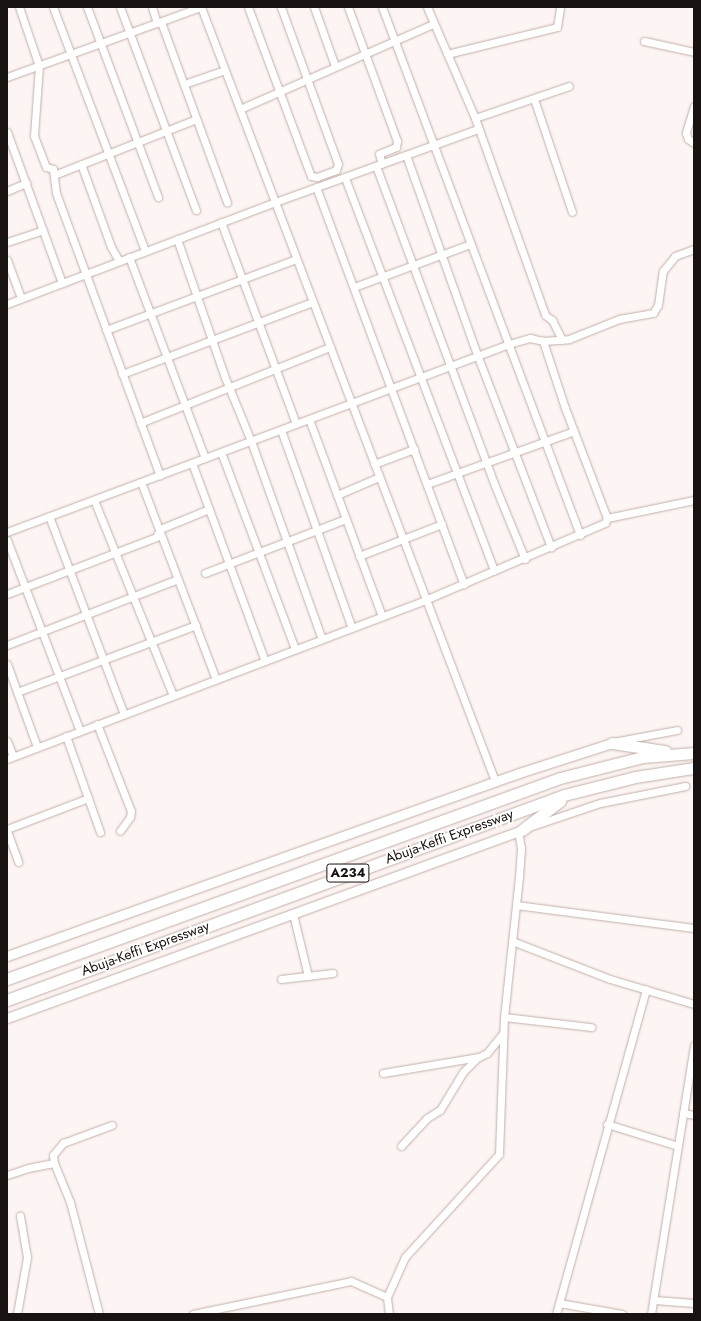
<!DOCTYPE html>
<style>
body{margin:0}
#map{position:relative;width:701px;height:1321px;overflow:hidden;background:#fdf5f3;font-family:Jost,sans-serif}
div>[style]{position:absolute}
.roads{filter:drop-shadow(0 0 1px #c1afa9) drop-shadow(0 0 1px #c1afa9)}
.minor>*{height:7px;margin:-3.5px;padding:0 3.5px;transform-origin:3.5px;border-radius:3.5px;background:#fff}
.major>*{height:9px;margin:-4.5px;padding:0 4.5px;transform-origin:4.5px;border-radius:4.5px;background:#fff}
.highway>*{height:11px;margin:-5.5px;padding:0 5.5px;transform-origin:5.5px;border-radius:5.5px;background:#fff}
span{translate:-50% -50%;white-space:nowrap;text-align:center;line-height:1.15;-webkit-text-stroke:3.5px #fff;paint-order:stroke}
.shield-label span{padding:1px 3px;background:#fff;border:1px solid;border-radius:3px;-webkit-text-stroke-width:0}
.shield-label{font-size:13px;color:#181210;font-weight:700}
.street-label{font-size:14px;color:#181210}
.frame{position:absolute;inset:0;border:8px solid #181210;pointer-events:none}
</style>
<div id="map">
<div class="roads">
<div class="minor">
<div style="left:19px;top:7px;width:62px;rotate:71.3deg"></div>
<div style="left:39px;top:66px;width:70px;rotate:94.1deg"></div>
<div style="left:34px;top:136px;width:33px;rotate:69deg"></div>
<div style="left:46px;top:167px;width:7px;rotate:16deg"></div>
<div style="left:53px;top:169px;width:24px;rotate:83deg"></div>
<div style="left:56px;top:193px;width:301px;rotate:69.8deg"></div>
<div style="left:53px;top:7px;width:261px;rotate:69.3deg"></div>
<div style="left:87px;top:7px;width:203px;rotate:69.5deg"></div>
<div style="left:120px;top:7px;width:217px;rotate:69.5deg"></div>
<div style="left:152px;top:7px;width:17px;rotate:73deg"></div>
<div style="left:201px;top:7px;width:828px;rotate:69.2deg"></div>
<div style="left:248px;top:7px;width:180px;rotate:69.6deg"></div>
<div style="left:311px;top:176px;width:6px;rotate:9deg"></div>
<div style="left:317px;top:177px;width:20px;rotate:-20deg"></div>
<div style="left:336px;top:170px;width:6px;rotate:-72deg"></div>
<div style="left:338px;top:164px;width:167px;rotate:-110deg"></div>
<div style="left:314px;top:7px;width:63px;rotate:70.4deg"></div>
<div style="left:348px;top:7px;width:143px;rotate:69.9deg"></div>
<div style="left:397px;top:141px;width:6px;rotate:99deg"></div>
<div style="left:396px;top:147px;width:18px;rotate:158deg"></div>
<div style="left:379px;top:154px;width:10px;rotate:73deg"></div>
<div style="left:382px;top:7px;width:564px;rotate:69.44deg"></div>
<div style="left:427px;top:7px;width:121px;rotate:66.6deg"></div>
<div style="left:475px;top:118px;width:209px;rotate:70.4deg"></div>
<div style="left:545px;top:315px;width:9px;rotate:36deg"></div>
<div style="left:552px;top:320px;width:22px;rotate:63deg"></div>
<div style="left:161px;top:22px;width:192px;rotate:69.9deg"></div>
<div style="left:644px;top:41px;width:51px;rotate:12.4deg"></div>
<div style="left:447px;top:54px;width:113px;rotate:-13.8deg"></div>
<div style="left:557px;top:27px;width:20px;rotate:-81deg"></div>
<div style="left:7px;top:77px;width:205px;rotate:-19.9deg"></div>
<div style="left:184px;top:84px;width:43px;rotate:-18.9deg"></div>
<div style="left:534px;top:99px;width:119px;rotate:71.4deg"></div>
<div style="left:694px;top:106px;width:28px;rotate:107deg"></div>
<div style="left:686px;top:133px;width:6px;rotate:72deg"></div>
<div style="left:688px;top:139px;width:7px;rotate:34deg"></div>
<div style="left:240px;top:109px;width:211px;rotate:-23.8deg"></div>
<div style="left:475px;top:118px;width:99px;rotate:-18.8deg"></div>
<div style="left:7px;top:132px;width:161px;rotate:70deg"></div>
<div style="left:406px;top:155px;width:214px;rotate:70.4deg"></div>
<div style="left:478px;top:357px;width:204px;rotate:69deg"></div>
<div style="left:81px;top:164px;width:88px;rotate:70.1deg"></div>
<div style="left:111px;top:247px;width:16px;rotate:60deg"></div>
<div style="left:376px;top:166px;width:341px;rotate:69.6deg"></div>
<div style="left:495px;top:486px;width:79px;rotate:67.7deg"></div>
<div style="left:54px;top:175px;width:153px;rotate:-21.5deg"></div>
<div style="left:345px;top:178px;width:420px;rotate:69.2deg"></div>
<div style="left:316px;top:187px;width:424px;rotate:69.6deg"></div>
<div style="left:7px;top:191px;width:21px;rotate:-23deg"></div>
<div style="left:221px;top:222px;width:215px;rotate:69.6deg"></div>
<div style="left:177px;top:239px;width:144px;rotate:70.9deg"></div>
<div style="left:224px;top:375px;width:71px;rotate:67.8deg"></div>
<div style="left:251px;top:441px;width:210px;rotate:70.3deg"></div>
<div style="left:7px;top:242px;width:38px;rotate:-18deg"></div>
<div style="left:129px;top:257px;width:215px;rotate:69.3deg"></div>
<div style="left:7px;top:260px;width:40px;rotate:69.8deg"></div>
<div style="left:354px;top:287px;width:124px;rotate:-20.3deg"></div>
<div style="left:7px;top:304px;width:287px;rotate:-20.8deg"></div>
<div style="left:275px;top:202px;width:216px;rotate:-19.8deg"></div>
<div style="left:106px;top:330px;width:203px;rotate:-20.5deg"></div>
<div style="left:122px;top:374px;width:204px;rotate:-20.7deg"></div>
<div style="left:309px;top:419px;width:210px;rotate:69.7deg"></div>
<div style="left:140px;top:423px;width:205px;rotate:-21.8deg"></div>
<div style="left:281px;top:430px;width:210px;rotate:70.3deg"></div>
<div style="left:221px;top:452px;width:210px;rotate:69.4deg"></div>
<div style="left:192px;top:463px;width:211px;rotate:69.8deg"></div>
<div style="left:374px;top:464px;width:43px;rotate:-20.6deg"></div>
<div style="left:141px;top:482px;width:211px;rotate:69.2deg"></div>
<div style="left:427px;top:484px;width:156px;rotate:-19.8deg"></div>
<div style="left:337px;top:495px;width:46px;rotate:-23.2deg"></div>
<div style="left:94px;top:500px;width:211px;rotate:68deg"></div>
<div style="left:49px;top:516px;width:212px;rotate:69.3deg"></div>
<div style="left:607px;top:518px;width:89px;rotate:-11.7deg"></div>
<div style="left:7px;top:532px;width:536px;rotate:-20.53deg"></div>
<div style="left:509px;top:344px;width:22px;rotate:-16deg"></div>
<div style="left:530px;top:338px;width:13px;rotate:13deg"></div>
<div style="left:543px;top:341px;width:26px;rotate:-4deg"></div>
<div style="left:569px;top:339px;width:54px;rotate:-21.8deg"></div>
<div style="left:619px;top:319px;width:35px;rotate:-10deg"></div>
<div style="left:653px;top:313px;width:9px;rotate:-58deg"></div>
<div style="left:658px;top:305px;width:34px;rotate:-82deg"></div>
<div style="left:663px;top:271px;width:19px;rotate:-51deg"></div>
<div style="left:675px;top:256px;width:20px;rotate:-20deg"></div>
<div style="left:7px;top:540px;width:204px;rotate:69.1deg"></div>
<div style="left:359px;top:556px;width:89px;rotate:-21.1deg"></div>
<div style="left:205px;top:573px;width:151px;rotate:-21deg"></div>
<div style="left:7px;top:594px;width:160px;rotate:-20.9deg"></div>
<div style="left:156px;top:537px;width:9px;rotate:-63deg"></div>
<div style="left:160px;top:529px;width:53px;rotate:-22.2deg"></div>
<div style="left:7px;top:645px;width:183px;rotate:-21.1deg"></div>
<div style="left:7px;top:664px;width:88px;rotate:70.1deg"></div>
<div style="left:17px;top:692px;width:191px;rotate:-20.5deg"></div>
<div style="left:97px;top:724px;width:93px;rotate:68.7deg"></div>
<div style="left:131px;top:811px;width:6px;rotate:99deg"></div>
<div style="left:130px;top:817px;width:17px;rotate:126deg"></div>
<div style="left:66px;top:736px;width:102px;rotate:70.5deg"></div>
<div style="left:7px;top:741px;width:16px;rotate:68deg"></div>
<div style="left:618px;top:741px;width:60px;rotate:-10.6deg"></div>
<div style="left:7px;top:759px;width:447px;rotate:-20.8deg"></div>
<div style="left:425px;top:600px;width:196px;rotate:-23.2deg"></div>
<div style="left:605px;top:523px;width:5px;rotate:-68deg"></div>
<div style="left:607px;top:518px;width:118px;rotate:-110.9deg"></div>
<div style="left:565px;top:408px;width:71px;rotate:-108.2deg"></div>
<div style="left:532px;top:826px;width:72px;rotate:-18.7deg"></div>
<div style="left:600px;top:803px;width:87px;rotate:-11.3deg"></div>
<div style="left:7px;top:829px;width:87px;rotate:-20.9deg"></div>
<div style="left:7px;top:831px;width:33px;rotate:70deg"></div>
<div style="left:516px;top:905px;width:179px;rotate:7.4deg"></div>
<div style="left:293px;top:914px;width:64px;rotate:76.4deg"></div>
<div style="left:512px;top:941px;width:105px;rotate:21.2deg"></div>
<div style="left:610px;top:979px;width:88px;rotate:16.6deg"></div>
<div style="left:281px;top:979px;width:52px;rotate:-6.6deg"></div>
<div style="left:504px;top:1017px;width:88px;rotate:6.6deg"></div>
<div style="left:383px;top:1073px;width:97px;rotate:-9.5deg"></div>
<div style="left:479px;top:1057px;width:9px;rotate:-27deg"></div>
<div style="left:487px;top:1053px;width:26px;rotate:-51deg"></div>
<div style="left:683px;top:1113px;width:11px;rotate:10deg"></div>
<div style="left:607px;top:1124px;width:74px;rotate:17.2deg"></div>
<div style="left:401px;top:1146px;width:38px;rotate:-47deg"></div>
<div style="left:427px;top:1118px;width:15px;rotate:-32deg"></div>
<div style="left:440px;top:1110px;width:44px;rotate:-58.8deg"></div>
<div style="left:463px;top:1072px;width:18px;rotate:-45deg"></div>
<div style="left:7px;top:1175px;width:22px;rotate:-18deg"></div>
<div style="left:28px;top:1168px;width:26px;rotate:-11deg"></div>
<div style="left:654px;top:1300px;width:40px;rotate:4.3deg"></div>
<div style="left:559px;top:1303px;width:64px;rotate:9.9deg"></div>
<div style="left:17px;top:1314px;width:58px;rotate:-80deg"></div>
<div style="left:27px;top:1257px;width:42px;rotate:-99.7deg"></div>
<div style="left:99px;top:1314px;width:116px;rotate:-104.5deg"></div>
<div style="left:70px;top:1202px;width:42px;rotate:-112.3deg"></div>
<div style="left:54px;top:1163px;width:8px;rotate:-97deg"></div>
<div style="left:53px;top:1155px;width:16px;rotate:-50deg"></div>
<div style="left:63px;top:1143px;width:52px;rotate:-20.2deg"></div>
<div style="left:193px;top:1314px;width:161px;rotate:-11.8deg"></div>
<div style="left:351px;top:1281px;width:39px;rotate:24deg"></div>
<div style="left:389px;top:1314px;width:17px;rotate:-97deg"></div>
<div style="left:387px;top:1297px;width:44px;rotate:-65.8deg"></div>
<div style="left:405px;top:1257px;width:139px;rotate:-47.6deg"></div>
<div style="left:499px;top:1154px;width:137px;rotate:-87.9deg"></div>
<div style="left:504px;top:1017px;width:141px;rotate:-83.9deg"></div>
<div style="left:519px;top:877px;width:29px;rotate:-86deg"></div>
<div style="left:521px;top:848px;width:17px;rotate:-100deg"></div>
<div style="left:556px;top:1314px;width:337px;rotate:-74.5deg"></div>
<div style="left:651px;top:1314px;width:272px;rotate:-80.9deg"></div>
</div>
<div class="major">
<div style="left:7px;top:956px;width:544px;rotate:-19.67deg"></div>
<div style="left:519px;top:773px;width:98px;rotate:-17.9deg"></div>
<div style="left:7px;top:1018px;width:548px;rotate:-20.05deg"></div>
</div>
<div class="highway">
<div style="left:612px;top:743px;width:54px;rotate:8.6deg"></div>
<div style="left:522px;top:830px;width:48px;rotate:-37.3deg"></div>
<div style="left:7px;top:979px;width:588px;rotate:-19.97deg"></div>
<div style="left:560px;top:778px;width:86px;rotate:-14.2deg"></div>
<div style="left:643px;top:757px;width:51px;rotate:-4.5deg"></div>
<div style="left:7px;top:1000px;width:594px;rotate:-20.21deg"></div>
<div style="left:564px;top:795px;width:73px;rotate:-14.2deg"></div>
<div style="left:635px;top:777px;width:60px;rotate:-8.7deg"></div>
</div>
</div>
<div class="shield-label">
<span style="left:348px;top:873px">A234</span>
</div>
<div class="street-label">
<span style="left:449px;top:836px;rotate:-20deg">Abuja-Keffi Expressway</span>
<span style="left:145px;top:948px;rotate:-20deg">Abuja-Keffi Expressway</span>
</div>
<div class="frame"></div>
</div>
